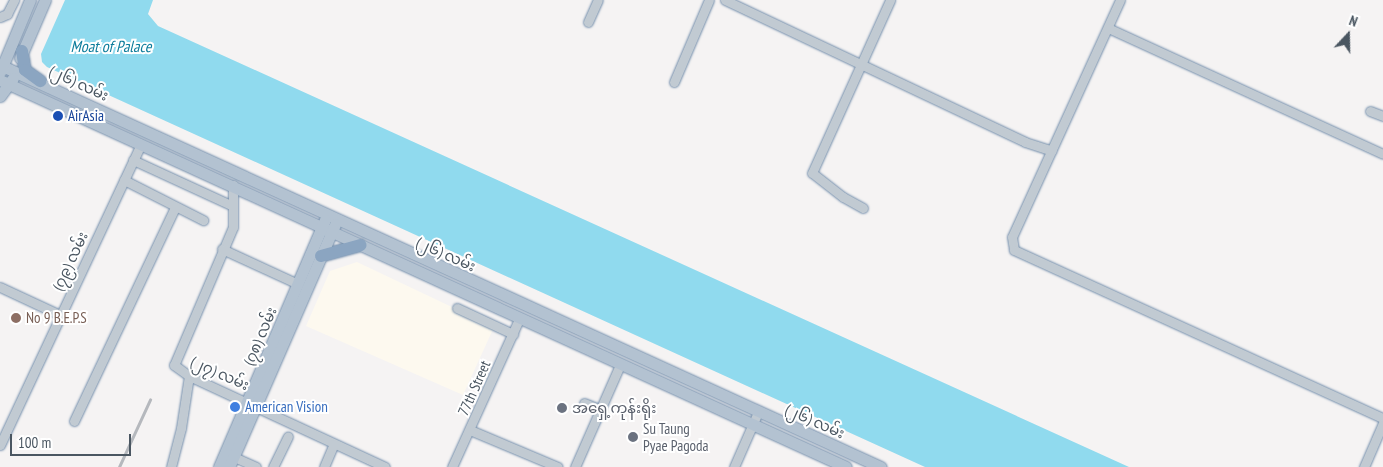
<!DOCTYPE html>
<meta charset="utf-8">
<style>
body{margin:0}
#map{position:relative;width:1383px;height:467px;overflow:hidden;background:#f5f3f3;font-family:"PT Sans Narrow","Noto Sans Myanmar",sans-serif}
div>[style]{position:absolute}
.commercial>*{inset:0;background:#fdf9ef}
.water>*{inset:0;background:#90daee}
.roads{filter:drop-shadow(0 0 1px #7690ad) drop-shadow(0 0 1px #7690ad)}
.minor>*{height:9px;margin:-4.5px;padding:0 4.5px;transform-origin:4.5px;border-radius:4.5px;background:#c1cad2}
.major>*{height:11px;margin:-5.5px;padding:0 5.5px;transform-origin:5.5px;border-radius:5.5px;background:#b3c2d1}
.highway>*{height:12px;margin:-6px;padding:0 6px;transform-origin:6px;border-radius:6px;background:#8ba5c1}
.rail>*{height:2.5px;margin:-1.25px;padding:0 1.25px;transform-origin:1.25px;border-radius:1.25px;background:#b5b8bd}
.dots>*{width:14px;height:14px;translate:-50% -50%;box-sizing:border-box;border:2px solid #fff;border-radius:50%}
span{translate:-50% -50%;white-space:nowrap;text-align:center;line-height:1.15;-webkit-text-stroke:4px #fff;paint-order:stroke}
.street-label{font-size:15px;color:#4a5661}
.transit-label{font-size:15px;color:#164399}
.left{translate:0 -50%;text-align:left}
.education-label{font-size:15px;color:#785e54}
.shop-label{font-size:15px;color:#366cbe}
.worship-label{font-size:15px;color:#5b616d}
.water-label{font-size:16px;color:#0c7c9b;font-style:italic}
.north{position:absolute;left:1323px;top:10px;width:50px;height:50px;-webkit-text-stroke:4px #fff;paint-order:stroke;rotate:21deg;font-size:14px;font-weight:700;line-height:20px;text-align:center;color:#4a5661}
.north::after{content:'';display:block;margin:auto;width:18px;height:22px;background:#4a5661;clip-path:polygon(50% 0,100% 100%,50% 72%,0 100%)}
.scale{position:absolute;left:10px;top:434px;width:121px;height:22px;box-sizing:border-box;border:2px solid #4a5661;border-top:0;padding-left:6px;font-size:15px;line-height:18px;white-space:nowrap;color:#4a5661;-webkit-text-stroke:4px #fff;paint-order:stroke}
</style>
<div id="map">
<div class="commercial">
<div style="clip-path:polygon(357px 262px,494px 327px,463px 395px,306px 326px,330px 271px)"></div>
</div>
<div class="water">
<div style="clip-path:polygon(65px 0,153px 0,148px 14px,158px 26px,1129px 467px,925px 467px,47px 67px,42px 62px,41px 54px)"></div>
</div>
<div class="roads">
<div class="minor">
<div style="left:725px;top:0;width:332px;rotate:25.3deg"></div>
<div style="left:1025px;top:142px;width:28px;rotate:18deg"></div>
<div style="left:1120px;top:0;width:260px;rotate:114.5deg"></div>
<div style="left:1012px;top:237px;width:13px;rotate:81deg"></div>
<div style="left:1014px;top:250px;width:405px;rotate:24.5deg"></div>
<div style="left:0;top:17px;width:8px;rotate:-23deg"></div>
<div style="left:7px;top:14px;width:16px;rotate:-63deg"></div>
<div style="left:588px;top:22px;width:24px;rotate:-66deg"></div>
<div style="left:1108px;top:28px;width:302px;rotate:24.6deg"></div>
<div style="left:674px;top:82px;width:89px;rotate:-66.9deg"></div>
<div style="left:1370px;top:111px;width:14px;rotate:21deg"></div>
<div style="left:133px;top:160px;width:110px;rotate:24.7deg"></div>
<div style="left:124px;top:180px;width:89px;rotate:26.9deg"></div>
<div style="left:233px;top:185px;width:42px;rotate:90deg"></div>
<div style="left:233px;top:227px;width:150px;rotate:113.1deg"></div>
<div style="left:174px;top:365px;width:19px;rotate:36deg"></div>
<div style="left:189px;top:376px;width:216px;rotate:24.9deg"></div>
<div style="left:863px;top:208px;width:23px;rotate:-151deg"></div>
<div style="left:843px;top:197px;width:39px;rotate:-142deg"></div>
<div style="left:812px;top:173px;width:190px;rotate:-65.7deg"></div>
<div style="left:222px;top:249px;width:84px;rotate:24.7deg"></div>
<div style="left:0;top:287px;width:66px;rotate:25deg"></div>
<div style="left:457px;top:308px;width:62px;rotate:24.9deg"></div>
<div style="left:584px;top:403px;width:17px;rotate:21deg"></div>
<div style="left:74px;top:421px;width:237px;rotate:-64.7deg"></div>
<div style="left:470px;top:430px;width:95px;rotate:22.8deg"></div>
<div style="left:0;top:445px;width:332px;rotate:-64.9deg"></div>
<div style="left:234px;top:457px;width:24px;rotate:24deg"></div>
<div style="left:171px;top:467px;width:40px;rotate:-75.6deg"></div>
<div style="left:181px;top:428px;width:53px;rotate:-81.3deg"></div>
<div style="left:273px;top:467px;width:34px;rotate:-64deg"></div>
<div style="left:324px;top:467px;width:25px;rotate:-67deg"></div>
<div style="left:452px;top:467px;width:162px;rotate:-65.6deg"></div>
<div style="left:575px;top:467px;width:111px;rotate:-66.2deg"></div>
<div style="left:734px;top:467px;width:60px;rotate:-66.4deg"></div>
<div style="left:1364px;top:467px;width:48px;rotate:-66.6deg"></div>
</div>
<div class="major">
<div style="left:20px;top:58px;width:63px;rotate:-66.7deg"></div>
<div style="left:0;top:65px;width:968px;rotate:24.53deg"></div>
<div style="left:0;top:72px;width:78px;rotate:-67.4deg"></div>
<div style="left:0;top:80px;width:930px;rotate:24.58deg"></div>
<div style="left:0;top:96px;width:22px;rotate:-54deg"></div>
<div style="left:219px;top:467px;width:269px;rotate:-66.8deg"></div>
<div style="left:229px;top:467px;width:265px;rotate:-66.4deg"></div>
</div>
<div class="highway">
<div style="left:22px;top:51px;width:19px;rotate:81deg"></div>
<div style="left:25px;top:70px;width:19px;rotate:36deg"></div>
<div style="left:321px;top:256px;width:41px;rotate:-15.4deg"></div>
</div>
</div>
<div class="rail">
<div style="left:119px;top:467px;width:74px;rotate:-65.2deg"></div>
</div>
<div class="dots">
<div style="left:58px;top:116px;background:#1a4fb4"></div>
<div style="left:16px;top:318px;background:#8d6e63"></div>
<div style="left:235px;top:407px;background:#3f7fe0"></div>
<div style="left:562px;top:408px;background:#6b7280"></div>
<div style="left:633px;top:437px;background:#6b7280"></div>
</div>
<div class="street-label">
<span style="left:79px;top:83px;rotate:25deg">(၂၆) လမ်း</span>
<span style="left:446px;top:254px;rotate:24deg">(၂၆) လမ်း</span>
<span style="left:70px;top:261px;rotate:-65deg">(၇၉) လမ်း</span>
<span style="left:260px;top:336px;rotate:-67deg">(၇၈) လမ်း</span>
<span style="left:220px;top:373px;rotate:24deg">(၂၇) လမ်း</span>
<span style="left:474px;top:388px;rotate:-66deg">77th Street</span>
<span style="left:815px;top:421px;rotate:24deg">(၂၆) လမ်း</span>
</div>
<div class="transit-label">
<span class="left" style="left:68px;top:116px">AirAsia</span>
</div>
<div class="education-label">
<span class="left" style="left:26px;top:318px">No 9 B.E.P.S</span>
</div>
<div class="shop-label">
<span class="left" style="left:245px;top:407px">American Vision</span>
</div>
<div class="worship-label">
<span class="left" style="left:572px;top:408px">အရှေ့ကုန်းရိုး</span>
<span class="left" style="left:643px;top:437px">Su Taung<br>Pyae Pagoda</span>
</div>
<div class="water-label">
<span style="left:111px;top:46px">Moat of Palace</span>
</div>
<div class="north">N</div>
<div class="scale">100 m</div>
</div>
